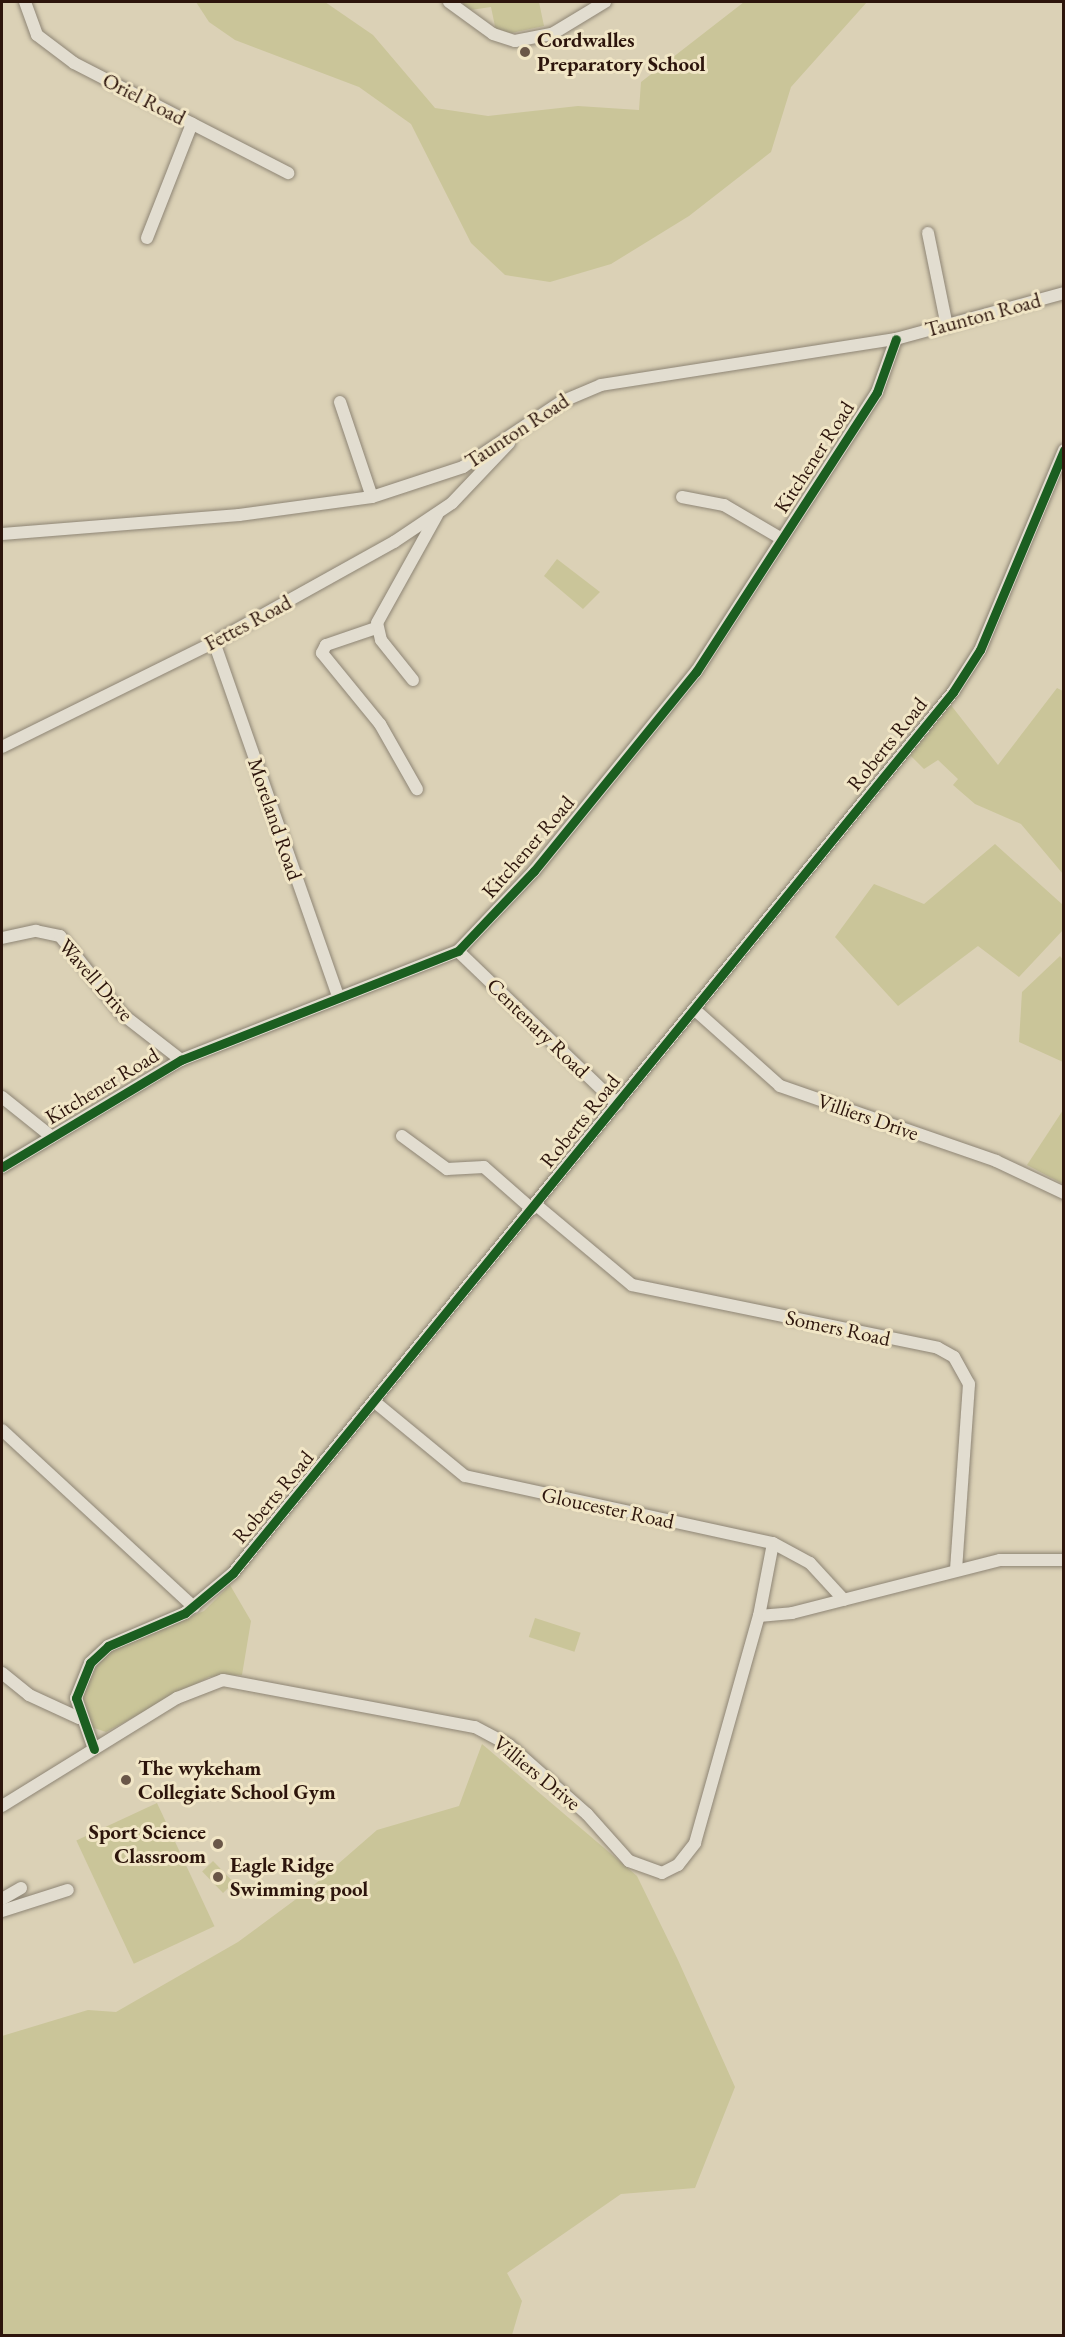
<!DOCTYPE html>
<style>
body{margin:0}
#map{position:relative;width:1065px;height:2337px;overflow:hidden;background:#dbd1b6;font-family:"EB Garamond",serif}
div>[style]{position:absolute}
.green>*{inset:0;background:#cac599;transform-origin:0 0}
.roads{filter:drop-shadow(0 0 2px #8e8575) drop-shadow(0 0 2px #8e8575)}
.minor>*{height:12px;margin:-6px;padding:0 6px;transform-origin:6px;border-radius:6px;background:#e2ddd0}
.cycleway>*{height:9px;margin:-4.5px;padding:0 4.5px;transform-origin:4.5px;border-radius:4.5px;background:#1b5e20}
.dots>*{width:16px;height:16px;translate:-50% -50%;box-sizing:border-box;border:3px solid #f1e6c6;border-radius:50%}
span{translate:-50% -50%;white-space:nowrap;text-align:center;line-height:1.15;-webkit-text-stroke:6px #f1e6c6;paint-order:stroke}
.poi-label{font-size:21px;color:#2d150c;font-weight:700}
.left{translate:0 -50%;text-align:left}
.right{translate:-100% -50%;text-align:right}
.street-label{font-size:21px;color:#2d150c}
.frame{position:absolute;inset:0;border:3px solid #2d150c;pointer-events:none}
</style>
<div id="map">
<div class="green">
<div style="clip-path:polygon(196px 2px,325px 2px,373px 35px,435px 108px,488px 116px,578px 106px,639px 110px,641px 82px,744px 2px,867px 2px,791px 87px,771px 152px,689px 216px,611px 264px,550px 282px,505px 275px,471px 243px,411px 124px,359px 87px,235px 40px,209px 22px)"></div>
<div style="clip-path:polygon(463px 2px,539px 2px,544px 26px,497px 36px,491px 7px,464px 11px)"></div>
<div style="clip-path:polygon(557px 559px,600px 592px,583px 609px,544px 576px)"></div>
<div style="clip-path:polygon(1057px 688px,1063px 691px,1063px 874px,1021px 824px,975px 804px,953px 785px,958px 779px,938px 760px,924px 769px,910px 755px,950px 704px,998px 765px)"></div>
<div style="clip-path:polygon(995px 844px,1063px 905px,1063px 930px,1019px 977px,978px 946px,898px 1006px,835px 937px,874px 884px,924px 904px)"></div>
<div style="clip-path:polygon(1060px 956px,1064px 961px,1063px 1062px,1019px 1042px,1022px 992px)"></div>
<div style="clip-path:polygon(1063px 1110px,1063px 1184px,1027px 1165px)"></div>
<div style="clip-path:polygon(230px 1585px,251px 1621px,242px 1675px,209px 1677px,106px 1732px,91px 1727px,81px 1696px,104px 1653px,204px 1611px)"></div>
<div style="left:535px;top:1618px;width:48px;height:20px;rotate:18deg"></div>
<div style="clip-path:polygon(482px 1744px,637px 1876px,678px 1960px,735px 2087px,695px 2188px,621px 2194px,507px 2273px,522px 2301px,512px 2335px,2px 2335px,2px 2036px,88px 2010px,116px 2012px,238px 1942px,307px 1891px,377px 1830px,459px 1806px)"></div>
<div style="left:157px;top:1803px;width:136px;height:89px;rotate:65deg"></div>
<div style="left:213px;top:1861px;width:30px;height:15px;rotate:46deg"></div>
</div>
<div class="roads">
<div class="minor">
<div style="left:25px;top:2px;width:35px;rotate:70deg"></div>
<div style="left:37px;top:35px;width:46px;rotate:37.1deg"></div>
<div style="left:74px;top:63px;width:241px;rotate:27.2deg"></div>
<div style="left:449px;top:2px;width:54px;rotate:36deg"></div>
<div style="left:493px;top:34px;width:23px;rotate:18deg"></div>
<div style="left:515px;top:41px;width:38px;rotate:-11deg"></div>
<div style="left:552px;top:34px;width:62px;rotate:-31.1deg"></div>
<div style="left:928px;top:233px;width:95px;rotate:78.5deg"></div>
<div style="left:147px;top:238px;width:123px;rotate:-68.5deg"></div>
<div style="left:340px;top:402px;width:100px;rotate:71.4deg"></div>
<div style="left:682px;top:497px;width:43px;rotate:10.8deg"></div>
<div style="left:724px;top:505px;width:67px;rotate:30.4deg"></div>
<div style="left:2px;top:534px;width:238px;rotate:-4.6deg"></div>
<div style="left:239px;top:515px;width:134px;rotate:-7.7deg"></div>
<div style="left:372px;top:497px;width:96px;rotate:-18.2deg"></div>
<div style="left:463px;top:467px;width:118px;rotate:-33.6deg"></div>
<div style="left:561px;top:402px;width:43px;rotate:-23deg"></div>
<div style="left:601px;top:385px;width:299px;rotate:-8.9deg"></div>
<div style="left:896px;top:339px;width:174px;rotate:-15.3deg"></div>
<div style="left:376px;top:628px;width:53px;rotate:161.2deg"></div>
<div style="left:326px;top:645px;width:9px;rotate:117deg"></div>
<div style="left:322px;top:653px;width:92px;rotate:50.8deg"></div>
<div style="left:380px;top:724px;width:75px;rotate:60.4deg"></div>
<div style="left:214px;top:642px;width:375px;rotate:70.7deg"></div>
<div style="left:413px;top:680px;width:51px;rotate:-128.7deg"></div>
<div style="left:381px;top:640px;width:17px;rotate:-103deg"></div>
<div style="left:377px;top:623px;width:124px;rotate:-60.9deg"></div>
<div style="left:2px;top:747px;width:237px;rotate:-26.3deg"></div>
<div style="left:214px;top:642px;width:206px;rotate:-29.1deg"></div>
<div style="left:394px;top:542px;width:70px;rotate:-33.9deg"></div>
<div style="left:452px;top:503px;width:83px;rotate:-46.5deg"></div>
<div style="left:2px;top:938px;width:35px;rotate:-12deg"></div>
<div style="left:36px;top:931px;width:25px;rotate:12deg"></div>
<div style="left:60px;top:936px;width:100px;rotate:51.5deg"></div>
<div style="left:122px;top:1014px;width:75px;rotate:37.9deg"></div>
<div style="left:458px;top:951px;width:221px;rotate:43.9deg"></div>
<div style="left:694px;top:1009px;width:115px;rotate:41.8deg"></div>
<div style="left:780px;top:1086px;width:229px;rotate:19.1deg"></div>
<div style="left:996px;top:1161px;width:75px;rotate:25.2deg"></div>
<div style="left:2px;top:1097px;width:64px;rotate:38.7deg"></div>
<div style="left:402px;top:1136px;width:56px;rotate:36.3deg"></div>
<div style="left:447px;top:1169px;width:37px;rotate:-3deg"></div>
<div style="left:484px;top:1167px;width:64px;rotate:41.2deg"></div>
<div style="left:2px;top:1167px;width:209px;rotate:-30.9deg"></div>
<div style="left:181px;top:1060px;width:298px;rotate:-21.5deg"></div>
<div style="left:458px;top:951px;width:110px;rotate:-46.5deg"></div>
<div style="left:534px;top:871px;width:257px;rotate:-50.9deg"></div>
<div style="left:696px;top:672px;width:333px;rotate:-57.1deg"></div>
<div style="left:877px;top:392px;width:56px;rotate:-70.3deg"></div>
<div style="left:535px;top:1204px;width:126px;rotate:39.9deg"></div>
<div style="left:632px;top:1285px;width:312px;rotate:11.6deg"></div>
<div style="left:938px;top:1348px;width:18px;rotate:29deg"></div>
<div style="left:954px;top:1357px;width:31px;rotate:61deg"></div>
<div style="left:969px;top:1384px;width:184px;rotate:94deg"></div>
<div style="left:376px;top:1403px;width:115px;rotate:39.4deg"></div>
<div style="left:465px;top:1476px;width:315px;rotate:12.3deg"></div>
<div style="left:773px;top:1543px;width:42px;rotate:28.4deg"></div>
<div style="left:810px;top:1563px;width:50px;rotate:47.4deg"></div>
<div style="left:2px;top:1430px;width:261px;rotate:42.7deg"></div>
<div style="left:759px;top:1616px;width:33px;rotate:-5deg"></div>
<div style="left:792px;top:1613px;width:215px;rotate:-14.3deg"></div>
<div style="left:1000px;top:1560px;width:64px"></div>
<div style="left:2px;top:1673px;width:35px;rotate:39deg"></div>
<div style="left:29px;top:1695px;width:55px;rotate:24.7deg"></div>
<div style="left:94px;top:1749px;width:54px;rotate:-109.4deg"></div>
<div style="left:76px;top:1698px;width:38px;rotate:-68deg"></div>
<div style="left:90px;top:1663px;width:25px;rotate:-43deg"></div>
<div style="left:108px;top:1646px;width:84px;rotate:-23.2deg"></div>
<div style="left:185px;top:1613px;width:62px;rotate:-39.8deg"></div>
<div style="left:233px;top:1573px;width:1138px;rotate:-50.74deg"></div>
<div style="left:953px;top:692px;width:50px;rotate:-57.3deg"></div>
<div style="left:980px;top:650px;width:217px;rotate:-67.2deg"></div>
<div style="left:2px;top:1806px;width:206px;rotate:-31.7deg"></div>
<div style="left:177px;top:1698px;width:49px;rotate:-21.4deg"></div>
<div style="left:223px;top:1680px;width:256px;rotate:10.6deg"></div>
<div style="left:475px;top:1727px;width:38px;rotate:28deg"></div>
<div style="left:509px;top:1745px;width:104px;rotate:41.5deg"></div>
<div style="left:587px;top:1814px;width:63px;rotate:48.2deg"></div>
<div style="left:629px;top:1861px;width:35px;rotate:20deg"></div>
<div style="left:662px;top:1873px;width:18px;rotate:-27deg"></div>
<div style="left:678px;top:1865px;width:28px;rotate:-52deg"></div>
<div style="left:695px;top:1843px;width:236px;rotate:-74.3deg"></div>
<div style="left:759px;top:1616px;width:74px;rotate:-79.1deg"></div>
<div style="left:2px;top:1899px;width:22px;rotate:-30deg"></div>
<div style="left:2px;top:1911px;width:69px;rotate:-17.7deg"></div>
</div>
</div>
<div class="cycleway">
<div style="left:2px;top:1167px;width:209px;rotate:-30.9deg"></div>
<div style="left:181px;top:1060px;width:298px;rotate:-21.5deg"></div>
<div style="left:458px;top:951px;width:110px;rotate:-46.5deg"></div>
<div style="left:534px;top:871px;width:257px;rotate:-50.9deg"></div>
<div style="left:696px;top:672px;width:333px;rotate:-57.1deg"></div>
<div style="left:877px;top:392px;width:56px;rotate:-70.3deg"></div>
<div style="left:94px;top:1749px;width:54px;rotate:-109.4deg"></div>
<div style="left:76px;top:1698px;width:38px;rotate:-68deg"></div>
<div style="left:90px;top:1663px;width:25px;rotate:-43deg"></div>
<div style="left:108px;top:1646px;width:84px;rotate:-23.2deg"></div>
<div style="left:185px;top:1613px;width:62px;rotate:-39.8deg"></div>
<div style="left:233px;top:1573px;width:1138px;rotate:-50.74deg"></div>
<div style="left:953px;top:692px;width:50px;rotate:-57.3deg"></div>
<div style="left:980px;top:650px;width:217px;rotate:-67.2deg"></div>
</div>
<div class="dots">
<div style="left:525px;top:52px;background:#6a5748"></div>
<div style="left:126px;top:1780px;background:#6a5748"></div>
<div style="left:218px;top:1844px;background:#6a5748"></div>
<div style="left:218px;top:1877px;background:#6a5748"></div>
</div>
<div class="poi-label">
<span class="left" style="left:537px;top:52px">Cordwalles<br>Preparatory School</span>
<span class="left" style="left:138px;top:1780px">The wykeham<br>Collegiate School Gym</span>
<span class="right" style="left:206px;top:1844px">Sport Science<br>Classroom</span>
<span class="left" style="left:230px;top:1877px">Eagle Ridge<br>Swimming pool</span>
</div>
<div class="street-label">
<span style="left:144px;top:99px;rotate:27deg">Oriel Road</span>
<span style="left:983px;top:315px;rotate:-15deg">Taunton Road</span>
<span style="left:517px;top:431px;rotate:-33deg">Taunton Road</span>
<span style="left:814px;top:457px;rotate:-57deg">Kitchener Road</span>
<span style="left:248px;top:623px;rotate:-28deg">Fettes Road</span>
<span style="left:887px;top:744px;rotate:-51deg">Roberts Road</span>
<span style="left:275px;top:819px;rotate:71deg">Moreland Road</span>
<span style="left:528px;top:847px;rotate:-49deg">Kitchener Road</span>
<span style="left:96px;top:980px;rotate:49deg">Wavell Drive</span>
<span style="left:538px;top:1028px;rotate:44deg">Centenary Road</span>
<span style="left:102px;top:1086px;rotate:-31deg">Kitchener Road</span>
<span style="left:868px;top:1117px;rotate:19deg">Villiers Drive</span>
<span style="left:580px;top:1121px;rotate:-51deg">Roberts Road</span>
<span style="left:838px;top:1328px;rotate:12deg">Somers Road</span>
<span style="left:273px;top:1497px;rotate:-50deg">Roberts Road</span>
<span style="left:608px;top:1508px;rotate:12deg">Gloucester Road</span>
<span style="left:537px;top:1773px;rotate:39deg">Villiers Drive</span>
</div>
<div class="frame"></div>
</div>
